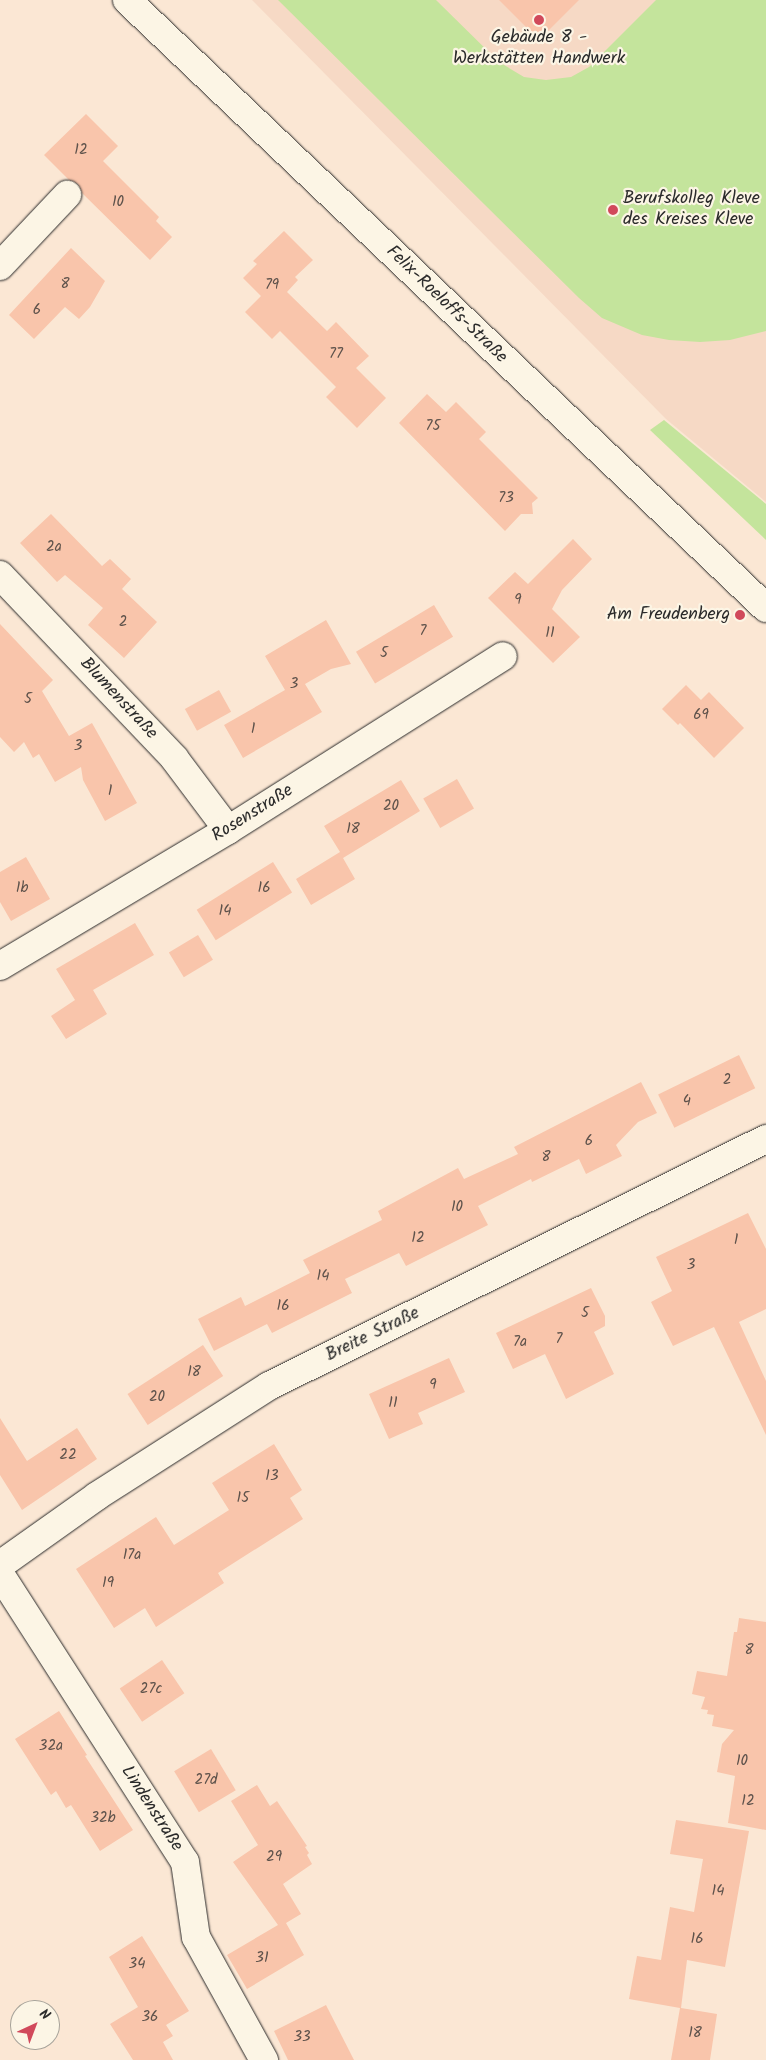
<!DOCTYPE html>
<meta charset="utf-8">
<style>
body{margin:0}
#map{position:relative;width:766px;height:2060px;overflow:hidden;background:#fbe7d4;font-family:Kalam,sans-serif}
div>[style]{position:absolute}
.built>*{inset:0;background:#f6d9c5}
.green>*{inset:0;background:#c4e49c}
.building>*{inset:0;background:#f9c5ab;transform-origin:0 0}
.roads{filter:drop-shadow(0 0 1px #2b2b2b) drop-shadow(0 0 1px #2b2b2b)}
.minor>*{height:28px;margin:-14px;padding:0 14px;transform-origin:14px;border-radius:14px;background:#fcf5e5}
.tertiary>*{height:28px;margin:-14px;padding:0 14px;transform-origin:14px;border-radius:14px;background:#fcf5e5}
.dots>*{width:14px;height:14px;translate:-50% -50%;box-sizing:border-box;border:2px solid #fcf5e5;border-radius:50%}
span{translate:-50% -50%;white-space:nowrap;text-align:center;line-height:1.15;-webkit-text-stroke:4.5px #fcf5e5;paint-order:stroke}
.number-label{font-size:15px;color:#5e524b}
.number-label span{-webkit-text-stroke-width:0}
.poi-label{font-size:18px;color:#2b2b2b}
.left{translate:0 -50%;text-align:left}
.right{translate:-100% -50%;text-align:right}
.street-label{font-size:18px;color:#2b2b2b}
.north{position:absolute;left:10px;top:2000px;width:50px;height:50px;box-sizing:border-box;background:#fcf5e5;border:1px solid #a8a49b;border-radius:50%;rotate:43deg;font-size:14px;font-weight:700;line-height:20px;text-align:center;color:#2b2b2b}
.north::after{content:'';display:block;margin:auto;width:18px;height:22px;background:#d1495b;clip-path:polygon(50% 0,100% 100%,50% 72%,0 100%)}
</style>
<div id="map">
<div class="built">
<div style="clip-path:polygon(252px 0,766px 0,766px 502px,666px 419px)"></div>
</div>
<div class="green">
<div style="clip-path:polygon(278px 0,436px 0,499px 62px,524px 77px,546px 80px,571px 77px,589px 67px,656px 0,766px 0,766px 331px,730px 340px,700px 342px,669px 340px,642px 335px,602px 318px,579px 298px)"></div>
<div style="clip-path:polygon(664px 420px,766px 504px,766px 540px,650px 430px)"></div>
</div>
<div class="building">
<div style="clip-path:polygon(499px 0,579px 0,539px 40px)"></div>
<div style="clip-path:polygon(86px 114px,118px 146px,103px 161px,159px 217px,156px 221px,172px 237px,150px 260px,82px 193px,78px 184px,69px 180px,44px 155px)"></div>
<div style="clip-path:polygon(284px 231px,313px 260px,295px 277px,298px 280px,287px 292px,327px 331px,336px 322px,369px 356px,356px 368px,386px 398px,357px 428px,326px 397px,336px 387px,280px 331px,272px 339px,245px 312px,261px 296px,243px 278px,257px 264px,253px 261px)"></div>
<div style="clip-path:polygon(71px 248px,105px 281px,90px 307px,79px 319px,65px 307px,34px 339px,9px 315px)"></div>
<div style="clip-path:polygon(427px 394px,446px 412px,456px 402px,486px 432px,479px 439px,538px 498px,532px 503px,533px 514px,521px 514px,505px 531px,399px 423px)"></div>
<div style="clip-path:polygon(51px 514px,102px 566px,110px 559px,131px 579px,122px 589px,157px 622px,124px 658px,88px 625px,103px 608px,65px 575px,57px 582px,20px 543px)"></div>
<div style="clip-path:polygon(573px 539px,592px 559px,562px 590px,552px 609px,580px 637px,553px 663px,488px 598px,515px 572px,528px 584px)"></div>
<div style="left:434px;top:605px;width:37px;height:91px;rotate:59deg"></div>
<div style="clip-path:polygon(326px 620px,351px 664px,331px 669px,305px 684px,322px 712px,243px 758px,224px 725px,285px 690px,265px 656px)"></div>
<div style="clip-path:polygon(0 624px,53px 680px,42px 691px,69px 736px,92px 723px,137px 803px,105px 821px,83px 780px,81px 767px,55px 782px,39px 754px,33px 758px,24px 742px,14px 752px,0 737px)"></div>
<div style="clip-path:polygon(686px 685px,701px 700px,709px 692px,744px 728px,714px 758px,680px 723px,678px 725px,662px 709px)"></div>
<div style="left:219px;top:690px;width:25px;height:39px;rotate:61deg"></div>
<div style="left:457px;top:779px;width:34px;height:39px;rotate:60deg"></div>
<div style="clip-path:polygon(401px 780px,420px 811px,343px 858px,355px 879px,311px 905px,296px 879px,340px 852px,324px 826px)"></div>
<div style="clip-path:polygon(26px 857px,50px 899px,11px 921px,0 902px,0 872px)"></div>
<div style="left:273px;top:862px;width:36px;height:90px;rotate:58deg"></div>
<div style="clip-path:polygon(135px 923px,154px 955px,93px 990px,107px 1014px,66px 1039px,51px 1016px,75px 1000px,56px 969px)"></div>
<div style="left:198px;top:935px;width:29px;height:34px;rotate:59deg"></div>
<div style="left:739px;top:1055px;width:37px;height:90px;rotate:64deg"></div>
<div style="clip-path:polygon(641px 1082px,657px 1113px,638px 1122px,616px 1145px,622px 1156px,586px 1174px,579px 1159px,532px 1182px,531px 1179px,478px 1206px,488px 1225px,406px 1266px,399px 1253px,345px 1279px,352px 1293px,272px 1333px,267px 1324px,214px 1351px,198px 1319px,241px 1297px,245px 1306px,310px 1273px,303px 1260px,382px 1220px,378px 1211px,458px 1168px,464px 1179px,518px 1154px,514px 1147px)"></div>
<div style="clip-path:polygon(748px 1213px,766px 1249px,766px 1309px,739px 1322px,766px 1381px,766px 1435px,714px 1327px,673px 1346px,651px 1302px,672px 1291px,656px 1257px)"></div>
<div style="clip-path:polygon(591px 1288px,605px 1316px,605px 1326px,594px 1332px,614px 1374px,566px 1399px,545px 1354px,513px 1369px,496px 1333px)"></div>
<div style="left:203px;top:1345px;width:37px;height:90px;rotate:57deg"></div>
<div style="clip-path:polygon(449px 1358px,465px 1392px,418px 1413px,423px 1424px,389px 1439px,369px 1394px)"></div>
<div style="clip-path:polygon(0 1418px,27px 1461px,77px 1428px,97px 1459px,22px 1510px,0 1475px)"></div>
<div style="clip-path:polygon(274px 1444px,302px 1490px,290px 1498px,303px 1519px,218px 1573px,224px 1583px,156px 1627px,145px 1608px,114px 1628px,76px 1569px,156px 1517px,174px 1545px,229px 1510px,212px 1483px)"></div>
<div style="clip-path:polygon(739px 1618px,766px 1622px,766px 1830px,728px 1823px,735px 1776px,717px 1772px,722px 1744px,734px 1730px,712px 1726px,714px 1715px,707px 1714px,708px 1710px,701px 1709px,705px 1697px,692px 1694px,697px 1671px,727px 1676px,734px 1632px,737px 1632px)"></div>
<div style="left:162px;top:1660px;width:40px;height:51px;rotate:56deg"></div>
<div style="clip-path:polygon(59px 1711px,87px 1755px,85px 1756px,133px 1830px,100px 1851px,71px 1805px,66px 1808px,56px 1791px,51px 1795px,15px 1739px)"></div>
<div style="left:211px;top:1749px;width:48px;height:43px;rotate:59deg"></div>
<div style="clip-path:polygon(257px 1785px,270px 1806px,277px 1801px,307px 1846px,305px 1847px,309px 1853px,307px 1855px,312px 1864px,283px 1884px,301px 1914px,286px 1923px,304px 1955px,247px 1989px,227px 1955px,278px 1925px,233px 1862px,258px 1845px,231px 1801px)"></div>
<div style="clip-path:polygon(676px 1820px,749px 1831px,725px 1967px,687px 1960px,681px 2008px,717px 2014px,710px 2060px,671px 2060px,680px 2008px,629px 1999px,637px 1956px,661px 1960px,670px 1907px,694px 1912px,703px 1859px,670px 1854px)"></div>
<div style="clip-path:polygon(142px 1936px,189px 2011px,166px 2025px,173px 2036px,163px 2042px,173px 2060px,133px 2060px,110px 2024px,138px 2007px,109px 1957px)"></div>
<div style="clip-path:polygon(326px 2005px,354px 2060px,288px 2060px,274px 2031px)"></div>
</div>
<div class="roads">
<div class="minor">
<div style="left:0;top:266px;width:98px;rotate:-46.7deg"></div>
<div style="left:0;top:575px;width:253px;rotate:46.4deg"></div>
<div style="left:174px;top:758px;width:90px;rotate:53.1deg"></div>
<div style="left:0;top:966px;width:265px;rotate:-30.8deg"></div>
<div style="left:228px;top:830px;width:325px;rotate:-32.3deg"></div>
<div style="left:0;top:1565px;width:119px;rotate:-35.4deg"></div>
<div style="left:97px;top:1496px;width:204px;rotate:-32.6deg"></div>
<div style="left:269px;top:1386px;width:555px;rotate:-26.43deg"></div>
<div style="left:0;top:1574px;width:342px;rotate:57.3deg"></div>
<div style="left:185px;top:1862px;width:76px;rotate:81.7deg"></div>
<div style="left:196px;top:1937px;width:141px;rotate:61.1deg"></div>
</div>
<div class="tertiary">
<div style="left:127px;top:0;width:882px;rotate:43.58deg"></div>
</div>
</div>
<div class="dots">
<div style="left:539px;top:20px;background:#d1495b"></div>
<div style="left:613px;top:210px;background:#d1495b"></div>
<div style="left:740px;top:615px;background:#d1495b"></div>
</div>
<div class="number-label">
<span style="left:81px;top:151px">12</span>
<span style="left:118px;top:203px">10</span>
<span style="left:65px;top:285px">8</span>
<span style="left:272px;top:286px">79</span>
<span style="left:37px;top:311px">6</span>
<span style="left:336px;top:355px">77</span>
<span style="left:433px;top:427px">75</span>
<span style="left:506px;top:499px">73</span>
<span style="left:54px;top:548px">2a</span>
<span style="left:518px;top:601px">9</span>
<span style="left:123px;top:623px">2</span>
<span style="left:423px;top:632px">7</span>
<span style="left:550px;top:634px">11</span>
<span style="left:384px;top:654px">5</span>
<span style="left:294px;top:685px">3</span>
<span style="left:28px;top:700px">5</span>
<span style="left:701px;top:716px">69</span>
<span style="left:253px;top:730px">1</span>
<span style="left:78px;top:747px">3</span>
<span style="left:110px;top:792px">1</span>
<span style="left:391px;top:807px">20</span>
<span style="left:353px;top:830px">18</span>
<span style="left:22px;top:889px">1b</span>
<span style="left:264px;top:889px">16</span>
<span style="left:225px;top:912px">14</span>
<span style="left:727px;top:1081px">2</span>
<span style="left:687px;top:1102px">4</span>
<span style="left:589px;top:1142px">6</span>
<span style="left:546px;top:1158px">8</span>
<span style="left:457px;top:1208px">10</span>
<span style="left:418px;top:1239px">12</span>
<span style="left:736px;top:1241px">1</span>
<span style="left:691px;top:1266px">3</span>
<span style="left:323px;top:1277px">14</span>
<span style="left:283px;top:1307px">16</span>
<span style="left:585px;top:1314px">5</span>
<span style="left:559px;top:1340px">7</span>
<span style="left:520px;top:1343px">7a</span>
<span style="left:194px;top:1373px">18</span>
<span style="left:433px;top:1386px">9</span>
<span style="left:157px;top:1398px">20</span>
<span style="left:393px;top:1404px">11</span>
<span style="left:68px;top:1456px">22</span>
<span style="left:272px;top:1477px">13</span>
<span style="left:243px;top:1499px">15</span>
<span style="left:132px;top:1556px">17a</span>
<span style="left:108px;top:1584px">19</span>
<span style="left:749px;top:1651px">8</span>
<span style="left:151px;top:1690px">27c</span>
<span style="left:51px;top:1747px">32a</span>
<span style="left:742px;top:1762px">10</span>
<span style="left:206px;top:1781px">27d</span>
<span style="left:748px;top:1802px">12</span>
<span style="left:103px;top:1819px">32b</span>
<span style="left:274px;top:1858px">29</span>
<span style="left:718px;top:1892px">14</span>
<span style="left:697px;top:1940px">16</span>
<span style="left:262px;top:1959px">31</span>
<span style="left:137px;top:1965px">34</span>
<span style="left:150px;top:2018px">36</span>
<span style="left:695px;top:2034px">18</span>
<span style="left:302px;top:2038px">33</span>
</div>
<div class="poi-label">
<span style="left:539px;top:49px">Gebäude 8 -<br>Werkstätten Handwerk</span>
<span class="left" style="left:623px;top:210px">Berufskolleg Kleve<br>des Kreises Kleve</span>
<span class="right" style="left:730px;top:615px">Am Freudenberg</span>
</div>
<div class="street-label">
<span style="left:446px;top:305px;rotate:44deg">Felix-Roeloffs-Straße</span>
<span style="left:118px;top:699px;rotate:47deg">Blumenstraße</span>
<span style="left:253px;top:814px;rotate:-32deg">Rosenstraße</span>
<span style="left:373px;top:1335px;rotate:-26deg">Breite Straße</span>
<span style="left:151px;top:1809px;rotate:57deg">Lindenstraße</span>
</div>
<div class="north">N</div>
</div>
